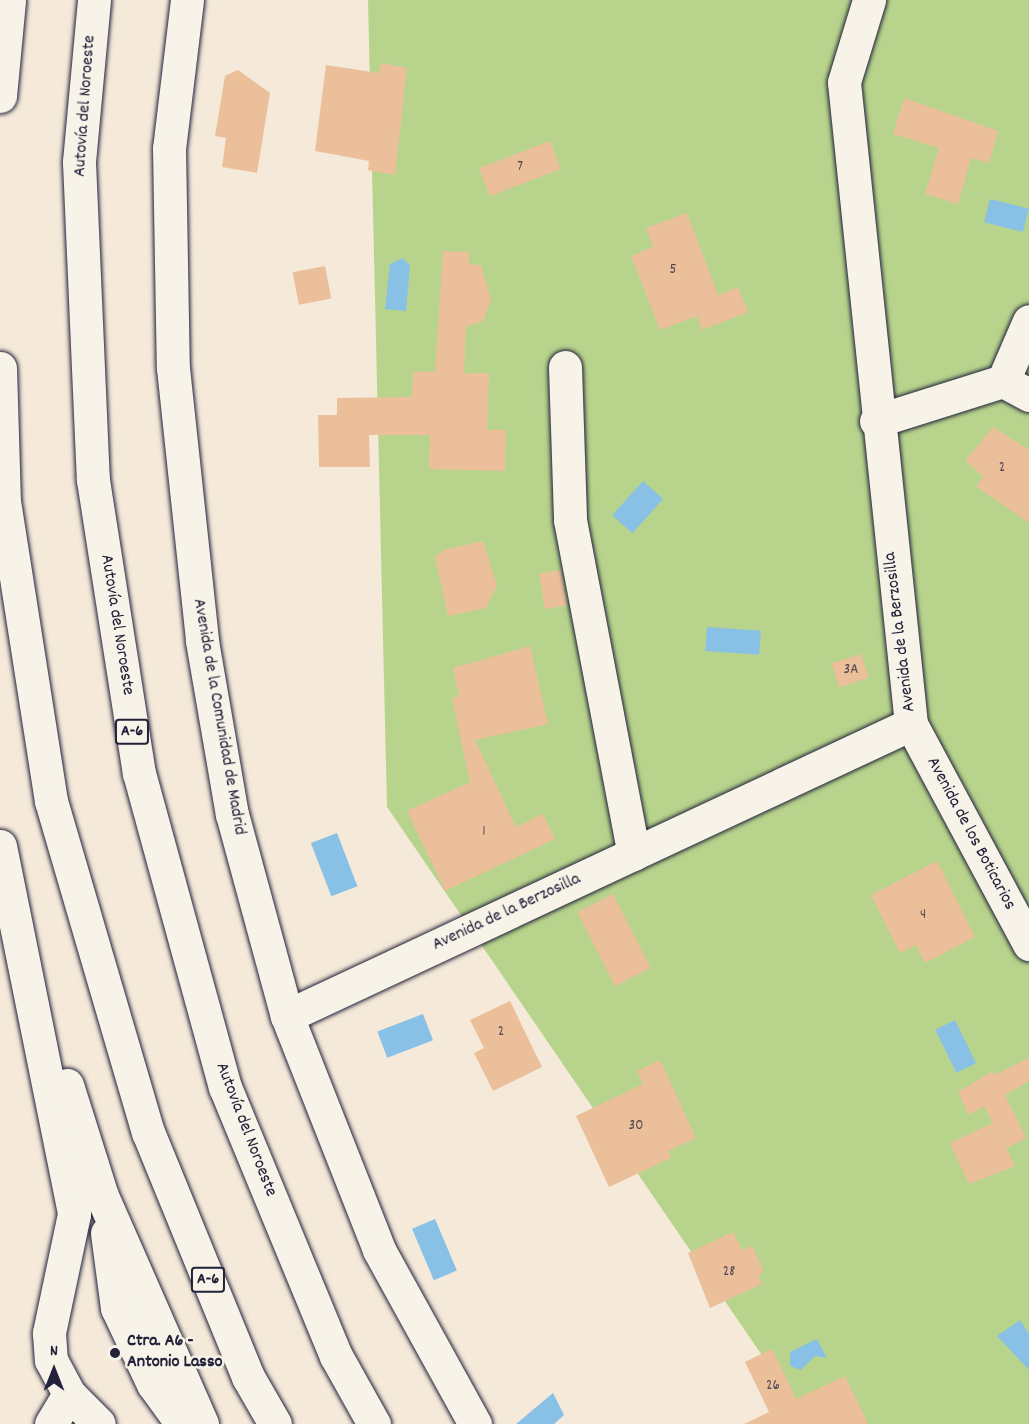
<!DOCTYPE html>
<meta charset="utf-8">
<style>
body{margin:0}
#map{position:relative;width:1029px;height:1424px;overflow:hidden;background:#f5e9d9;font-family:Dekko,sans-serif}
div>[style]{position:absolute}
.green>*{inset:0;background:#b8d48c}
.water>*{inset:0;background:#88c0e6;transform-origin:0 0}
.building>*{inset:0;background:#ecbf9b;transform-origin:0 0}
.roads{filter:drop-shadow(0 0 2px #22223b) drop-shadow(0 0 2px #22223b)}
.minor>*{height:33px;margin:-16.5px;padding:0 16.5px;transform-origin:16.5px;border-radius:16.5px;background:#f7f3e8}
.highway>*{height:33px;margin:-16.5px;padding:0 16.5px;transform-origin:16.5px;border-radius:16.5px;background:#f7f3e8}
.dots>*{width:16px;height:16px;translate:-50% -50%;box-sizing:border-box;border:3px solid #f7f3e8;border-radius:50%}
span{translate:-50% -50%;white-space:nowrap;text-align:center;line-height:1.15;-webkit-text-stroke:5px #f7f3e8;paint-order:stroke}
.number-label{font-size:15px;color:#544953}
.number-label span{-webkit-text-stroke-width:0}
.shield-label span{padding:2px 4px;background:#f7f3e8;border:2px solid;border-radius:4px;-webkit-text-stroke-width:0}
.shield-label{font-size:16px;color:#22223b;font-weight:700}
.street-label{font-size:18px;color:#22223b}
.poi-label{font-size:18px;color:#22223b;font-weight:700}
.left{translate:0 -50%;text-align:left}
.north{position:absolute;left:24px;top:1340px;width:60px;height:60px;-webkit-text-stroke:4px #f7f3e8;paint-order:stroke;rotate:0deg;font-size:16px;font-weight:700;line-height:24px;text-align:center;color:#22223b}
.north::after{content:'';display:block;margin:auto;width:21px;height:27px;background:#22223b;clip-path:polygon(50% 0,100% 100%,50% 72%,0 100%)}
</style>
<div id="map">
<div class="green">
<div style="clip-path:polygon(368px 0,1029px 0,1029px 1424px,809px 1424px,387px 807px)"></div>
</div>
<div class="water">
<div style="left:990px;top:199px;width:40px;height:24px;rotate:14deg"></div>
<div style="clip-path:polygon(403px 258px,410px 266px,406px 311px,385px 309px,390px 264px)"></div>
<div style="left:643px;top:481px;width:27px;height:46px;rotate:42deg"></div>
<div style="left:707px;top:627px;width:54px;height:24px;rotate:4deg"></div>
<div style="left:337px;top:833px;width:57px;height:28px;rotate:69deg"></div>
<div style="left:423px;top:1014px;width:28px;height:49px;rotate:69deg"></div>
<div style="left:955px;top:1020px;width:48px;height:22px;rotate:64deg"></div>
<div style="left:435px;top:1219px;width:56px;height:25px;rotate:67deg"></div>
<div style="clip-path:polygon(1020px 1320px,1029px 1334px,1029px 1370px,997px 1336px)"></div>
<div style="clip-path:polygon(817px 1339px,827px 1358px,815px 1356px,801px 1370px,790px 1366px,790px 1352px)"></div>
<div style="clip-path:polygon(553px 1393px,564px 1415px,554px 1424px,516px 1424px)"></div>
</div>
<div class="building">
<div style="clip-path:polygon(381px 63px,407px 68px,395px 175px,368px 170px,369px 161px,315px 151px,326px 65px,379px 73px)"></div>
<div style="clip-path:polygon(238px 70px,270px 93px,257px 173px,222px 167px,226px 138px,215px 136px,225px 76px)"></div>
<div style="clip-path:polygon(904px 98px,998px 131px,989px 163px,971px 158px,958px 204px,925px 194px,939px 148px,893px 134px)"></div>
<div style="left:550px;top:141px;width:30px;height:76px;rotate:69deg"></div>
<div style="clip-path:polygon(687px 213px,718px 295px,738px 287px,748px 312px,702px 330px,697px 316px,660px 330px,631px 256px,653px 247px,646px 228px)"></div>
<div style="clip-path:polygon(443px 251px,469px 252px,469px 264px,481px 265px,491px 300px,483px 321px,466px 327px,464px 373px,489px 373px,487px 430px,506px 430px,505px 471px,429px 469px,430px 435px,369px 435px,370px 467px,319px 467px,318px 415px,337px 415px,337px 398px,412px 397px,413px 371px,435px 372px)"></div>
<div style="left:325px;top:266px;width:33px;height:33px;rotate:79deg"></div>
<div style="clip-path:polygon(993px 427px,1029px 450px,1029px 523px,976px 486px,984px 477px,965px 461px)"></div>
<div style="clip-path:polygon(483px 541px,497px 586px,486px 608px,448px 616px,435px 557px,444px 550px)"></div>
<div style="left:561px;top:570px;width:36px;height:22px;rotate:81deg"></div>
<div style="clip-path:polygon(530px 646px,548px 724px,475px 740px,516px 827px,543px 814px,555px 839px,445px 891px,407px 811px,470px 782px,452px 698px,459px 696px,453px 668px)"></div>
<div style="left:861px;top:654px;width:25px;height:31px;rotate:72deg"></div>
<div style="clip-path:polygon(937px 861px,975px 937px,925px 963px,916px 945px,900px 953px,871px 895px)"></div>
<div style="left:613px;top:894px;width:83px;height:40px;rotate:63deg"></div>
<div style="clip-path:polygon(510px 1001px,542px 1067px,493px 1091px,474px 1053px,484px 1048px,470px 1020px)"></div>
<div style="clip-path:polygon(1029px 1058px,1029px 1081px,1005px 1095px,1026px 1138px,1007px 1148px,1000px 1135px,1015px 1166px,969px 1184px,950px 1143px,993px 1123px,984px 1106px,969px 1115px,958px 1092px,993px 1071px,995px 1075px)"></div>
<div style="clip-path:polygon(660px 1060px,696px 1138px,668px 1151px,671px 1158px,609px 1187px,576px 1116px,643px 1084px,637px 1071px)"></div>
<div style="clip-path:polygon(733px 1232px,742px 1250px,752px 1246px,764px 1272px,758px 1275px,762px 1284px,710px 1308px,688px 1253px)"></div>
<div style="clip-path:polygon(772px 1349px,796px 1399px,845px 1376px,868px 1424px,744px 1424px,769px 1412px,745px 1362px)"></div>
</div>
<div class="roads">
<div class="minor">
<div style="left:187px;top:0;width:149px;rotate:96.9deg"></div>
<div style="left:169px;top:148px;width:220px;rotate:89deg"></div>
<div style="left:173px;top:368px;width:275px;rotate:83.9deg"></div>
<div style="left:202px;top:641px;width:176px;rotate:80.2deg"></div>
<div style="left:232px;top:814px;width:209px;rotate:74.8deg"></div>
<div style="left:287px;top:1016px;width:251px;rotate:68.5deg"></div>
<div style="left:379px;top:1250px;width:199px;rotate:61.1deg"></div>
<div style="left:565px;top:367px;width:153px;rotate:88.1deg"></div>
<div style="left:570px;top:520px;width:340px;rotate:79.2deg"></div>
<div style="left:1003px;top:381px;width:65px;rotate:-66.6deg"></div>
<div style="left:876px;top:421px;width:133px;rotate:-17.5deg"></div>
<div style="left:1003px;top:381px;width:30px;rotate:28deg"></div>
<div style="left:911px;top:724px;width:250px;rotate:61.8deg"></div>
<div style="left:0;top:846px;width:375px;rotate:78.6deg"></div>
<div style="left:74px;top:1214px;width:122px;rotate:101.9deg"></div>
<div style="left:49px;top:1333px;width:27px;rotate:86deg"></div>
<div style="left:51px;top:1360px;width:38px;rotate:62deg"></div>
<div style="left:69px;top:1394px;width:42px;rotate:45deg"></div>
<div style="left:287px;top:1016px;width:689px;rotate:-25.08deg"></div>
<div style="left:911px;top:724px;width:645px;rotate:-95.96deg"></div>
<div style="left:844px;top:82px;width:86px;rotate:-73deg"></div>
<div style="left:67px;top:1085px;width:116px;rotate:72.5deg"></div>
<div style="left:102px;top:1196px;width:249px;rotate:66.3deg"></div>
<div style="left:107px;top:1233px;width:76px;rotate:82.4deg"></div>
<div style="left:117px;top:1308px;width:84px;rotate:64.7deg"></div>
<div style="left:153px;top:1384px;width:49px;rotate:54.1deg"></div>
<div style="left:51px;top:1424px;width:35px;rotate:-59deg"></div>
</div>
<div class="highway">
<div style="left:94px;top:0;width:163px;rotate:95.3deg"></div>
<div style="left:79px;top:162px;width:318px;rotate:87.5deg"></div>
<div style="left:93px;top:480px;width:297px;rotate:81.1deg"></div>
<div style="left:139px;top:773px;width:326px;rotate:74.7deg"></div>
<div style="left:225px;top:1087px;width:291px;rotate:67.6deg"></div>
<div style="left:336px;top:1356px;width:78px;rotate:60.8deg"></div>
<div style="left:0;top:96px;width:96px;rotate:-84.6deg"></div>
<div style="left:0;top:368px;width:133px;rotate:88.3deg"></div>
<div style="left:4px;top:501px;width:304px;rotate:81.1deg"></div>
<div style="left:51px;top:801px;width:345px;rotate:73.7deg"></div>
<div style="left:148px;top:1132px;width:265px;rotate:67.8deg"></div>
<div style="left:248px;top:1377px;width:54px;rotate:60.1deg"></div>
</div>
</div>
<div class="dots">
<div style="left:115px;top:1353px;background:#22223b"></div>
</div>
<div class="number-label">
<span style="left:520px;top:168px">7</span>
<span style="left:673px;top:271px">5</span>
<span style="left:1002px;top:469px">2</span>
<span style="left:851px;top:671px">3A</span>
<span style="left:484px;top:833px">1</span>
<span style="left:923px;top:916px">4</span>
<span style="left:501px;top:1033px">2</span>
<span style="left:636px;top:1127px">30</span>
<span style="left:729px;top:1273px">28</span>
<span style="left:773px;top:1387px">26</span>
</div>
<div class="shield-label">
<span style="left:132px;top:732px">A-6</span>
<span style="left:208px;top:1280px">A-6</span>
</div>
<div class="street-label">
<span style="left:86px;top:106px;rotate:-86deg">Autovía del Noroeste</span>
<span style="left:116px;top:625px;rotate:81deg">Autovía del Noroeste</span>
<span style="left:901px;top:632px;rotate:-97deg">Avenida de la Berzosilla</span>
<span style="left:218px;top:717px;rotate:80deg">Avenida de la Comunidad de Madrid</span>
<span style="left:970px;top:834px;rotate:62deg">Avenida de los Boticarios</span>
<span style="left:507px;top:913px;rotate:-25deg">Avenida de la Berzosilla</span>
<span style="left:245px;top:1130px;rotate:69deg">Autovía del Noroeste</span>
</div>
<div class="poi-label">
<span class="left" style="left:127px;top:1353px">Ctra. A6 -<br>Antonio Lasso</span>
</div>
<div class="north">N</div>
</div>
